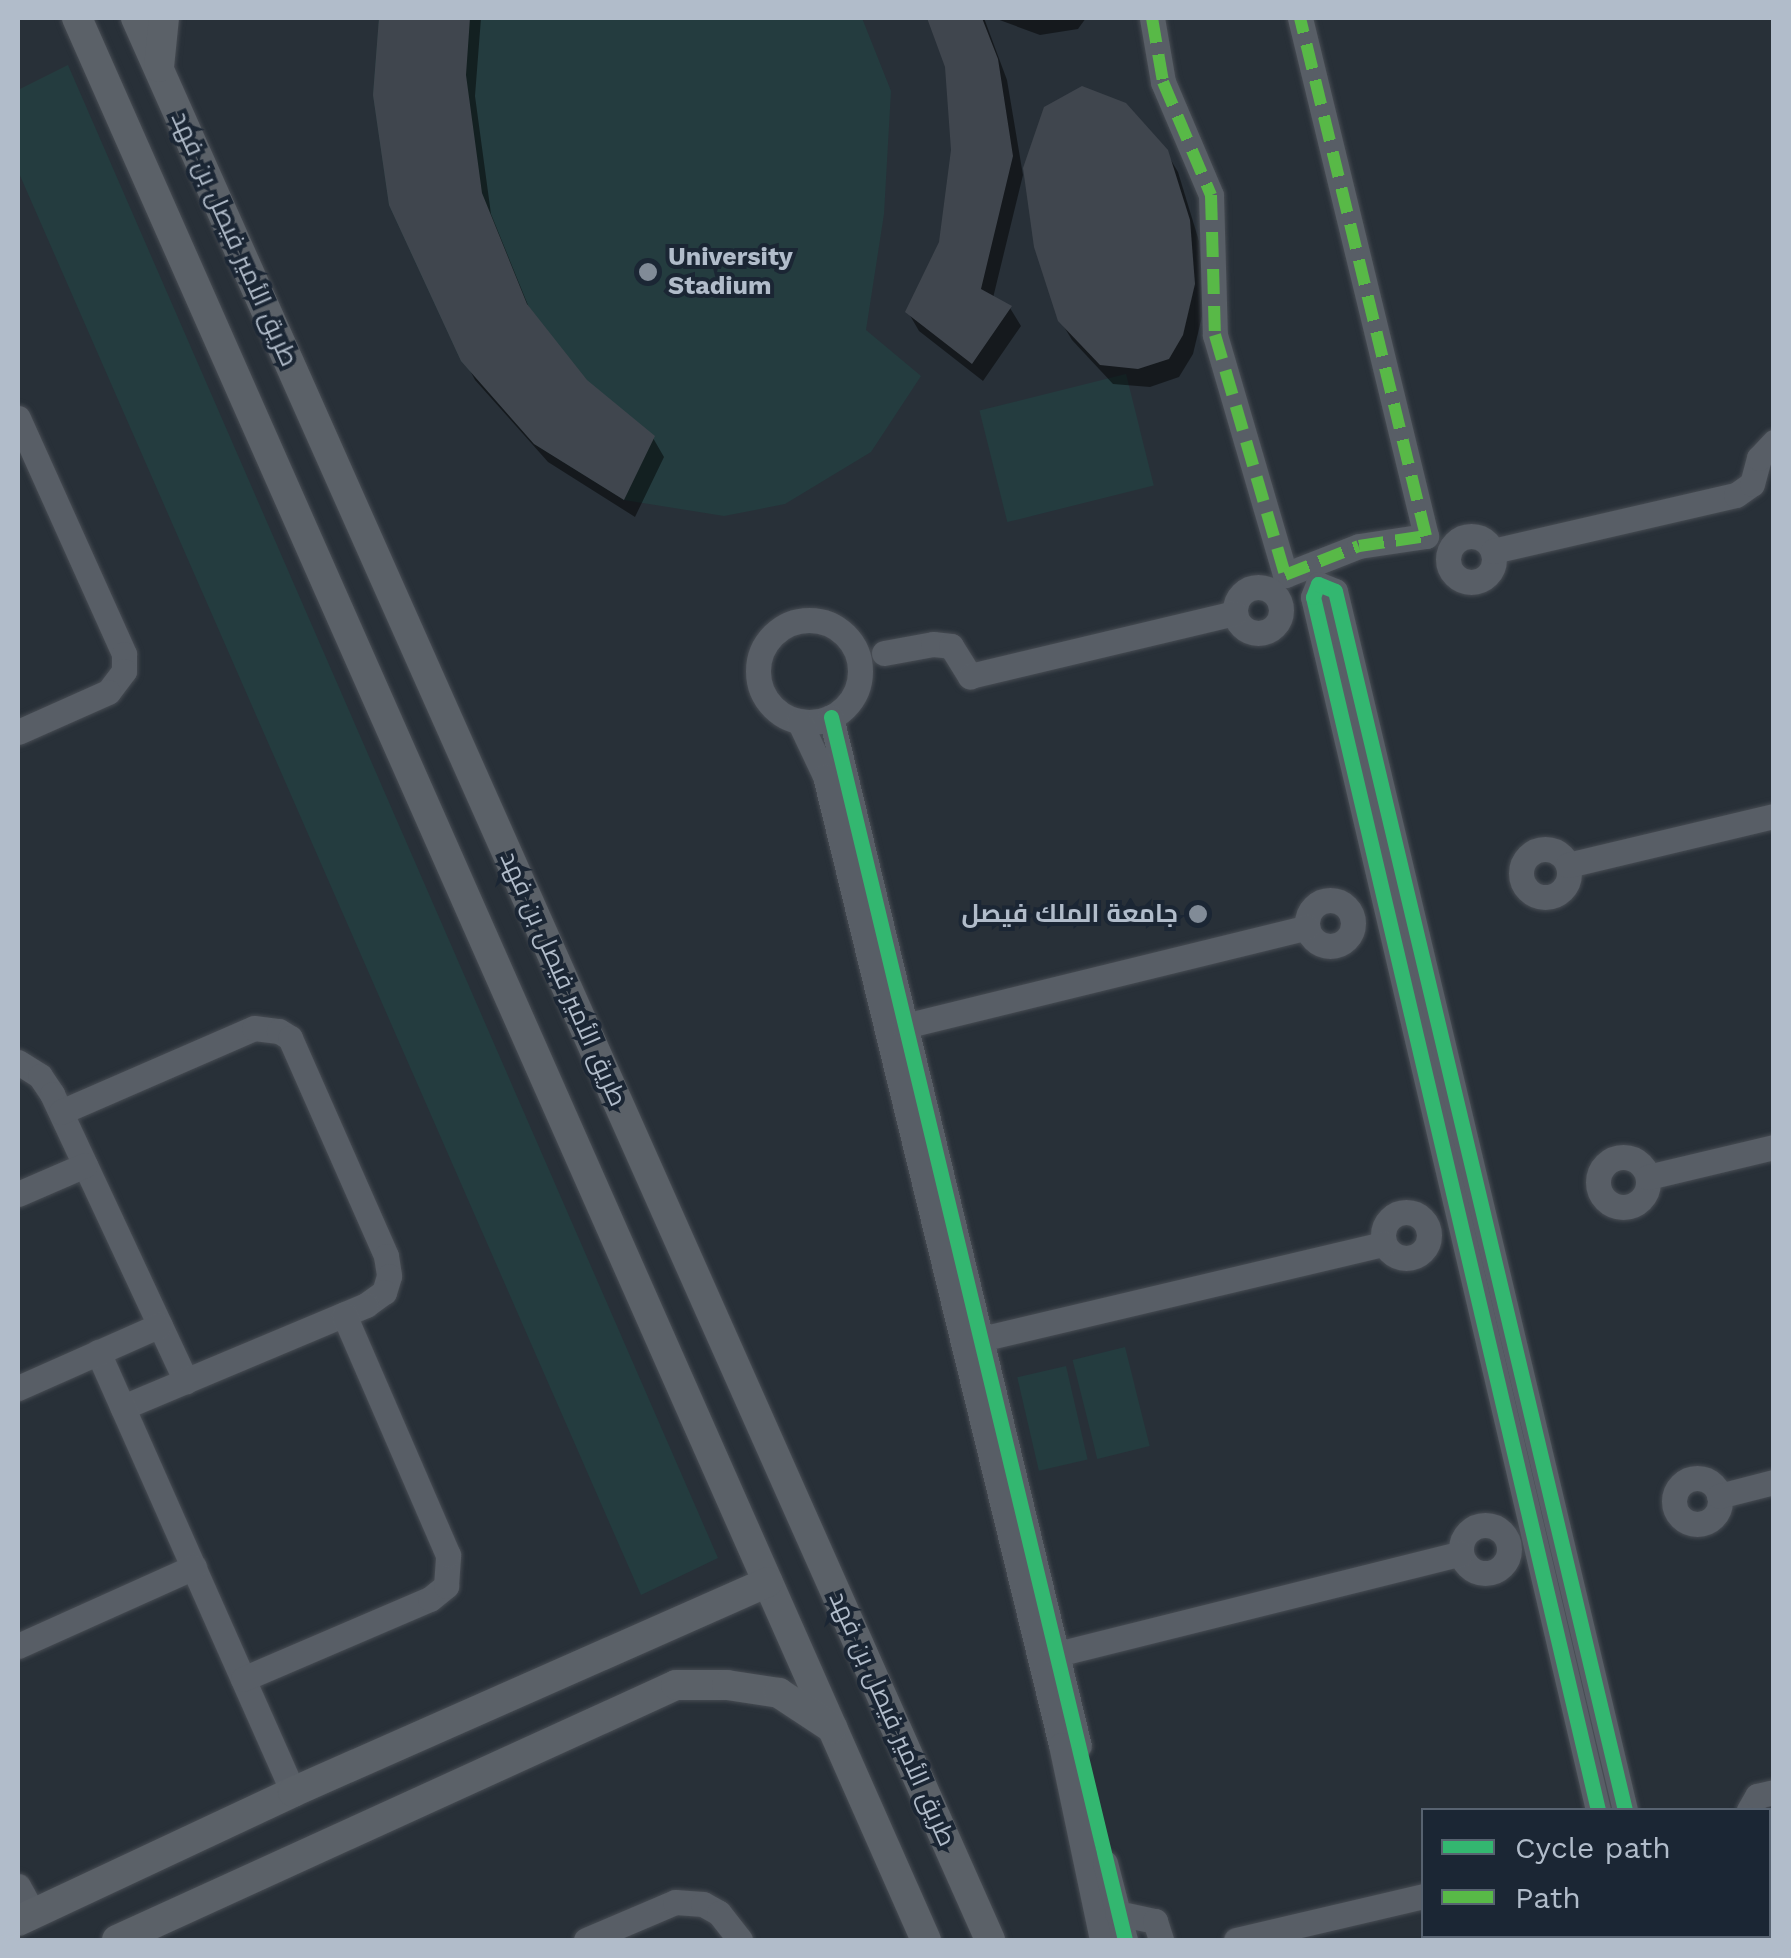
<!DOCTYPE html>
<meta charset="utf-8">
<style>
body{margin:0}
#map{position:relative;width:1791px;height:1958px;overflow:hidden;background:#283038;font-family:"Work Sans",Cairo,sans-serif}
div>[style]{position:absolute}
.green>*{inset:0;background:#243c3f;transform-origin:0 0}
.shadow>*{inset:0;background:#0007}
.building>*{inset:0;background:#40464e}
.roads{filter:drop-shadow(0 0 2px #474c53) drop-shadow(0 0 2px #474c53)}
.minor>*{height:25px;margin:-12.5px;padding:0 12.5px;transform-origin:12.5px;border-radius:12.5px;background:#585e66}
.minor>.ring{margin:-12.5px;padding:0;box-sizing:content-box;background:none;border:25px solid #585e66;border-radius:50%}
.major>*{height:30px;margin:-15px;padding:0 15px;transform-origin:15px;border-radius:15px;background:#5b6168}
.quiet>*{height:12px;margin-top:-6px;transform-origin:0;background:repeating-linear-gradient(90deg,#58b947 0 25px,transparent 0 37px)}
.cycleway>*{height:15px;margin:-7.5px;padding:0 7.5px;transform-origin:7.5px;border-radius:7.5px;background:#33b770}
.dots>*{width:28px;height:28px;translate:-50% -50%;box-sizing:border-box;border:5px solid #1b2634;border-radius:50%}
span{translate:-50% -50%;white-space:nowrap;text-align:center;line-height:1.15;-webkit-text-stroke:8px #1b2634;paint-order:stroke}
.street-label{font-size:25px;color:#b1bcca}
.poi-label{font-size:25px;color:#b1bcca;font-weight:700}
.left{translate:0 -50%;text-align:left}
.right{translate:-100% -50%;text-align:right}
.frame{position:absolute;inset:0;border:20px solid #b1bcca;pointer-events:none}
.legend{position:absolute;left:1421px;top:1808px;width:350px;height:130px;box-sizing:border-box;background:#1b2634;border:2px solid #576270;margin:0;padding:12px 18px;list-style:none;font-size:30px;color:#b1bcca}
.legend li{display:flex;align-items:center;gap:20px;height:50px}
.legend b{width:50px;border:2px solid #576270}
</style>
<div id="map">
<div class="green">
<div style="clip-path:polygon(379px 18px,862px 18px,891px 91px,884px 214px,866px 330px,921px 376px,871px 452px,785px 504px,724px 516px,624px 500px,534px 444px,461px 361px,389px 205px,373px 95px)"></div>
<div style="clip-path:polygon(68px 65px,718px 1558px,641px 1595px,18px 171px,18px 90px)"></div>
<div style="left:1126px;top:374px;width:115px;height:151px;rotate:76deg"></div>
<div style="left:1125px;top:1347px;width:102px;height:54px;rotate:76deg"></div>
<div style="left:1066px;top:1366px;width:96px;height:50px;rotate:77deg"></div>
</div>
<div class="shadow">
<div style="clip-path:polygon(382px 18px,481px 18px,475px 96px,491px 214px,532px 315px,585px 382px,653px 438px,664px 457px,635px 517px,548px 462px,475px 380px,464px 359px,376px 95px)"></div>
<div style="clip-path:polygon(929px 18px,984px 18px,1007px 80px,1023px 175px,993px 298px,1010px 308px,1021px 326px,983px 381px,919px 331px,908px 312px,941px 243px,953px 150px,948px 66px)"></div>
<div style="clip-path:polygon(994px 18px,1086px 18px,1078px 29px,1040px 35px)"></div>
<div style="clip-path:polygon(1166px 152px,1178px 172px,1199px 241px,1205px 304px,1193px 354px,1179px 377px,1150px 387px,1113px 384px,1072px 340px,1060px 320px)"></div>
</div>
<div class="building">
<div style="clip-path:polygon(379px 18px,470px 18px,466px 75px,482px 193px,527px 304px,587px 380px,655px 436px,624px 500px,534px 444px,461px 361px,389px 205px,373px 95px)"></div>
<div style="clip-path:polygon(927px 18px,982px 18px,998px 59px,1013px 156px,981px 289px,1012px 306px,972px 364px,905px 312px,939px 242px,951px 150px,945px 67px)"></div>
<div style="clip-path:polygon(1082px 86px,1126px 103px,1168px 150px,1190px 220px,1195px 284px,1183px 335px,1169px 359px,1138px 369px,1100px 365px,1058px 321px,1034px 247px,1023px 168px,1044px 107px)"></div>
</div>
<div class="roads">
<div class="minor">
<div style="left:1152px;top:18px;width:65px;rotate:80.2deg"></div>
<div style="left:1163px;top:82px;width:123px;rotate:67deg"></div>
<div style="left:1211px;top:195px;width:140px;rotate:88.4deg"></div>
<div style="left:1215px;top:335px;width:250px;rotate:73.7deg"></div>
<div style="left:1285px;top:575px;width:79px;rotate:-21.4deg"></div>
<div style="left:1359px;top:546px;width:68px;rotate:-8.5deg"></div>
<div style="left:1426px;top:536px;width:533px;rotate:-103.67deg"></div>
<div style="left:18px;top:418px;width:259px;rotate:65.8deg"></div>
<div style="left:124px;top:654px;width:17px;rotate:90deg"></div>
<div style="left:124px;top:671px;width:26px;rotate:127deg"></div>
<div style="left:108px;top:692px;width:98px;rotate:156deg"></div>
<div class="ring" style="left:1448px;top:536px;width:21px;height:21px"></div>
<div style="left:1493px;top:551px;width:249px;rotate:-13deg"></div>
<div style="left:1736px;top:495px;width:19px;rotate:-35deg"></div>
<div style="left:1752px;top:484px;width:27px;rotate:-75deg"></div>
<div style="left:1759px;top:458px;width:22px;rotate:-47deg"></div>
<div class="ring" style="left:1235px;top:587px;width:21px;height:21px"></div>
<div class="ring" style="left:758px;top:620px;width:77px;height:77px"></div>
<div style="left:884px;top:653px;width:50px;rotate:-10.4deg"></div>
<div style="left:933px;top:644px;width:18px;rotate:6deg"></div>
<div style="left:951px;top:646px;width:36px;rotate:58deg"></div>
<div style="left:970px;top:676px;width:272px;rotate:-13.4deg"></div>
<div style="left:831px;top:717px;width:1058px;rotate:76.45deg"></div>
<div style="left:799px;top:721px;width:61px;rotate:64.7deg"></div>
<div style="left:825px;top:776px;width:997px;rotate:76.31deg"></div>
<div style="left:1061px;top:1745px;width:199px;rotate:78.1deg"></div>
<div class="ring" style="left:1521px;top:849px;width:23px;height:23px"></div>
<div style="left:1568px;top:865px;width:212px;rotate:-13.4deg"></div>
<div class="ring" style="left:1307px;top:900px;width:21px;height:21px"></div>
<div style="left:905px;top:1026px;width:414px;rotate:-13.8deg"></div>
<div style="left:18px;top:1062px;width:26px;rotate:32deg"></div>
<div style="left:40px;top:1076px;width:22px;rotate:56deg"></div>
<div style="left:52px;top:1094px;width:317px;rotate:65deg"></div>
<div style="left:61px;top:1112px;width:210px;rotate:-23.5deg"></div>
<div style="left:254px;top:1028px;width:25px;rotate:7deg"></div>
<div style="left:279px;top:1031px;width:13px;rotate:32deg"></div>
<div style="left:290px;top:1038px;width:238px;rotate:66.2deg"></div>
<div style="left:386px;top:1256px;width:20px;rotate:81deg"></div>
<div style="left:389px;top:1276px;width:17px;rotate:107deg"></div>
<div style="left:384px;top:1292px;width:22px;rotate:144deg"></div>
<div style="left:366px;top:1305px;width:264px;rotate:157.2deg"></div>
<div class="ring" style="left:1598px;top:1157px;width:25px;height:25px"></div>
<div style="left:1648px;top:1177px;width:130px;rotate:-13.4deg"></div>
<div style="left:18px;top:1194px;width:73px;rotate:-23.4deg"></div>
<div class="ring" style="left:1383px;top:1212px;width:21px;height:21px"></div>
<div style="left:981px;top:1339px;width:414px;rotate:-13.3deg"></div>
<div style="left:98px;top:1352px;width:481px;rotate:66.1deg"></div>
<div style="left:18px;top:1388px;width:155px;rotate:-23.9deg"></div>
<div class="ring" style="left:1674px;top:1478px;width:21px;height:21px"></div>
<div style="left:1719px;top:1496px;width:57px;rotate:-14.3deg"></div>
<div class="ring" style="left:1461px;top:1525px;width:23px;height:23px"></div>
<div style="left:18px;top:1646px;width:193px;rotate:-24.2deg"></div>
<div style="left:1057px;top:1654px;width:416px;rotate:-14deg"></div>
<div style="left:243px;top:1679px;width:203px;rotate:-23.2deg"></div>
<div style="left:430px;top:1599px;width:21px;rotate:-39deg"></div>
<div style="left:446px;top:1586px;width:31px;rotate:-86deg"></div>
<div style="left:448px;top:1555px;width:262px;rotate:-113.4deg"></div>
<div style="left:1598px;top:1810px;width:1246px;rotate:-103.22deg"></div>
<div style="left:1313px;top:597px;width:14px;rotate:-69deg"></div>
<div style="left:1318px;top:584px;width:18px;rotate:22deg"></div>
<div style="left:1335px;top:591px;width:1253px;rotate:76.62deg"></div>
<div style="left:1749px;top:1810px;width:16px;rotate:-60deg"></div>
<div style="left:1757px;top:1796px;width:17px;rotate:-13deg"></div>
<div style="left:1768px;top:1835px;width:6px"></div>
<div style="left:1105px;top:1863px;width:80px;rotate:75.4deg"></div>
<div style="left:18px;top:1886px;width:31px;rotate:61deg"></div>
<div style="left:1117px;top:1913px;width:39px;rotate:12deg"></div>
<div style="left:1155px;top:1921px;width:20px;rotate:72deg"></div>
<div style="left:1628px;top:1936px;width:4px;rotate:76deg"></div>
<div style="left:1655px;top:1936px;width:4px;rotate:76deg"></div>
<div style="left:586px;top:1940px;width:97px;rotate:-23.1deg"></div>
<div style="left:675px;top:1902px;width:28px;rotate:4deg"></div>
<div style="left:703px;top:1904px;width:18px;rotate:29deg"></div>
<div style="left:719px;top:1913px;width:34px;rotate:52deg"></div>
<div style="left:1236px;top:1940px;width:193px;rotate:-13.2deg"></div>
</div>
<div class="major">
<div style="left:77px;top:18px;width:2101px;rotate:66.17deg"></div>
<div style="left:136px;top:18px;width:2103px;rotate:66.04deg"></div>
<div style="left:159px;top:67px;width:49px;rotate:-84.2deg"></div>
<div style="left:18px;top:1921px;width:304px;rotate:-25.1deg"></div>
<div style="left:293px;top:1792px;width:519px;rotate:-23.85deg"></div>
<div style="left:117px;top:1940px;width:614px;rotate:-24.52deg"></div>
<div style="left:676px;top:1685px;width:51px"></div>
<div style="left:727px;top:1685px;width:53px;rotate:8.7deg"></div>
<div style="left:779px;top:1693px;width:64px;rotate:33.4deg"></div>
</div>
</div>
<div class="quiet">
<div style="left:1152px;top:18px;width:65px;rotate:80.2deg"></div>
<div style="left:1163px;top:82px;width:123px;rotate:67deg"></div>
<div style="left:1211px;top:195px;width:140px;rotate:88.4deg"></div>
<div style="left:1215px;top:335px;width:250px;rotate:73.7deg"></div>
<div style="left:1285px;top:575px;width:79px;rotate:-21.4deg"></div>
<div style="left:1359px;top:546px;width:68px;rotate:-8.5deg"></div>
<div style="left:1426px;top:536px;width:533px;rotate:-103.67deg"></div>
</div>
<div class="cycleway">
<div style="left:831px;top:717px;width:1258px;rotate:76.48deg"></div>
<div style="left:1598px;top:1810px;width:1246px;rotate:-103.22deg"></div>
<div style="left:1313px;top:597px;width:14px;rotate:-69deg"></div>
<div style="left:1318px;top:584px;width:18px;rotate:22deg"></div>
<div style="left:1335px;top:591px;width:1253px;rotate:76.62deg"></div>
</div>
<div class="dots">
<div style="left:648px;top:272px;background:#818b97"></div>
<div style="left:1198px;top:914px;background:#818b97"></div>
</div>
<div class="street-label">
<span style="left:234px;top:239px;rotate:66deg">طريق الأمير فيصل بن فهد</span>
<span style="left:563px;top:979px;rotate:66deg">طريق الأمير فيصل بن فهد</span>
<span style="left:892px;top:1719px;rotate:66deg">طريق الأمير فيصل بن فهد</span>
</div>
<div class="poi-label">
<span class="left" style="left:668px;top:272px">University<br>Stadium</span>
<span class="right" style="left:1178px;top:914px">جامعة الملك فيصل</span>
</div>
<div class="frame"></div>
<ul class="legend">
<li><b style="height:12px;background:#33b770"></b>Cycle path</li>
<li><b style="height:12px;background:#58b947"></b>Path</li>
</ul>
</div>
